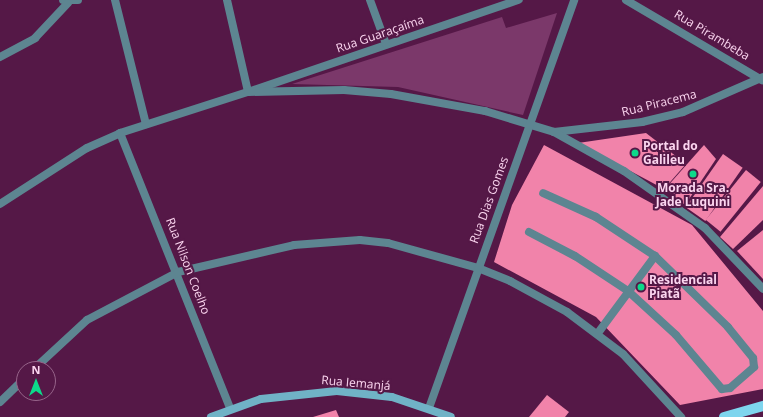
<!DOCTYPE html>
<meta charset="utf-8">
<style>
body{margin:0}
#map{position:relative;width:763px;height:417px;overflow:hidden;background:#551847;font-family:"Open Sans",sans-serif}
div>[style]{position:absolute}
.green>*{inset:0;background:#7b386a}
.building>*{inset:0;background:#f183aa;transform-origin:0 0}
.street>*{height:8px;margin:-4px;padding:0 4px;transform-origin:4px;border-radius:4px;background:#5d8591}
.secondary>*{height:8px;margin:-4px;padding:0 4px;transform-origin:4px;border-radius:4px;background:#70b2c6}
.primary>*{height:10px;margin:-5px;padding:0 5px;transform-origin:5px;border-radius:5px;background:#7ed5ee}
.dots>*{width:11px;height:11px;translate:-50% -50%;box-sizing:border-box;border:2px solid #551847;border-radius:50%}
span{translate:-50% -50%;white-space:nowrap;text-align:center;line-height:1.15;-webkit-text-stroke:4px #551847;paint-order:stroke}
.street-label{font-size:12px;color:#fbd5ef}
.poi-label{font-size:12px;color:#fbd5ef;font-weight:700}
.left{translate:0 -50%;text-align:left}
.north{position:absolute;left:16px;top:361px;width:40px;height:40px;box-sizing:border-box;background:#551847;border:1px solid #97648a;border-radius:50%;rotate:0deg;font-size:11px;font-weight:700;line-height:16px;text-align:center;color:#fbd5ef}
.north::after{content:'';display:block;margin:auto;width:14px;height:18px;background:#0dd98a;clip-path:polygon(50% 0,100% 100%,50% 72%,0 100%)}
</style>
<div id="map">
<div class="green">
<div style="clip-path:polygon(557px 13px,523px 115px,398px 87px,292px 84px,502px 17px,506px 28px)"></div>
</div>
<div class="building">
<div style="clip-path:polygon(646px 133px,686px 164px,664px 189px,578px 143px)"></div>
<div style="clip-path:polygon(544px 145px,692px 225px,763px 311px,763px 389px,680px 405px,596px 317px,494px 262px,512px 205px)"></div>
<div style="clip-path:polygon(704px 145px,716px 159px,685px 205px,665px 189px)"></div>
<div style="left:723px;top:154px;width:24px;height:65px;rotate:35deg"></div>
<div style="left:746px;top:170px;width:19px;height:64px;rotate:39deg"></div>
<div style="clip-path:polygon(763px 186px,763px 220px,733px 249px,720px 237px)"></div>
<div style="clip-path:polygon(763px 230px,763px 279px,737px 251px)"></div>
<div style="clip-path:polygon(547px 395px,569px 412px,565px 417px,529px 417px)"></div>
<div style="clip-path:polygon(336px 410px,339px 417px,313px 417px)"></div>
</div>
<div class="street">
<div style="left:63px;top:0;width:15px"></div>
<div style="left:115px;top:0;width:128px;rotate:76deg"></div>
<div style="left:227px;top:0;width:94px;rotate:77.1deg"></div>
<div style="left:248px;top:92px;width:286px;rotate:-18.8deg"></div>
<div style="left:370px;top:0;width:47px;rotate:70deg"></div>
<div style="left:626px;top:0;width:158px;rotate:30.5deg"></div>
<div style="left:0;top:57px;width:40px;rotate:-28deg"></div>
<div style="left:35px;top:38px;width:48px;rotate:-46.7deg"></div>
<div style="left:554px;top:132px;width:89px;rotate:-6.5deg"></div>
<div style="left:642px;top:122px;width:42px;rotate:-13.7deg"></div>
<div style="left:683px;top:112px;width:87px;rotate:-23.6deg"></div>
<div style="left:120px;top:133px;width:296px;rotate:68.2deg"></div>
<div style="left:0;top:204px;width:103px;rotate:-32.8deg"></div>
<div style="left:87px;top:148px;width:36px;rotate:-24deg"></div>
<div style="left:120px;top:133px;width:134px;rotate:-17.8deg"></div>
<div style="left:248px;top:92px;width:96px;rotate:-1.2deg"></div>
<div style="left:344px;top:90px;width:47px;rotate:4.9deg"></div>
<div style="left:391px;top:94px;width:96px;rotate:10.3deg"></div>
<div style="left:485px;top:111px;width:72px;rotate:16.9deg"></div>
<div style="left:554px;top:132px;width:80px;rotate:29.1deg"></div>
<div style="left:624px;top:171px;width:99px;rotate:35.1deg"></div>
<div style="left:705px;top:228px;width:84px;rotate:46.4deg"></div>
<div style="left:529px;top:232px;width:52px;rotate:27.6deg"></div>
<div style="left:575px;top:256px;width:64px;rotate:33.4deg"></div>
<div style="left:628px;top:291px;width:65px;rotate:42.5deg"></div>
<div style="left:676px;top:335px;width:71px;rotate:49.6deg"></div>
<div style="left:722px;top:389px;width:8px;rotate:-7deg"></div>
<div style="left:730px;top:388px;width:32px;rotate:-41deg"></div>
<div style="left:754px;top:367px;width:9px;rotate:-96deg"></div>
<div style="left:753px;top:358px;width:40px;rotate:-129deg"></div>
<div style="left:728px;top:327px;width:102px;rotate:-135.8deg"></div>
<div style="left:655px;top:256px;width:71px;rotate:-146.5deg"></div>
<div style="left:596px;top:217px;width:58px;rotate:-155.6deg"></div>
<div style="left:598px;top:333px;width:96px;rotate:-53.5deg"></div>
<div style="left:34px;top:369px;width:72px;rotate:-42.8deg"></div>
<div style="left:87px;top:320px;width:103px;rotate:-27.8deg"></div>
<div style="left:178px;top:272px;width:119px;rotate:-13.1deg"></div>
<div style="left:294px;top:245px;width:66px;rotate:-4.3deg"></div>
<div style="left:360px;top:240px;width:28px;rotate:6deg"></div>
<div style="left:388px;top:243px;width:93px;rotate:15.5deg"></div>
<div style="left:478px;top:268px;width:35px;rotate:22deg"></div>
<div style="left:510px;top:281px;width:65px;rotate:28.5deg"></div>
<div style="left:567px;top:312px;width:70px;rotate:36.9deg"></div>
<div style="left:623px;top:354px;width:86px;rotate:47.4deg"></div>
<div style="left:0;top:402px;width:33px;rotate:-44deg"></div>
<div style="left:429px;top:408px;width:433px;rotate:-70.4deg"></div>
</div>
<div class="secondary">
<div style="left:211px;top:417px;width:53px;rotate:-19.8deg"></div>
<div style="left:261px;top:399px;width:76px;rotate:-6deg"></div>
<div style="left:337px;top:391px;width:55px;rotate:6.2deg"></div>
<div style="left:392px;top:397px;width:62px;rotate:18.7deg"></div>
</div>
<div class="primary">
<div style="left:724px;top:417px;width:41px;rotate:-15.8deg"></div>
</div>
<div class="dots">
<div style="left:635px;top:153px;background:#0dd98a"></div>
<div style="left:693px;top:174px;background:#0dd98a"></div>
<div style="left:641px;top:287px;background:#0dd98a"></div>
</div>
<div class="street-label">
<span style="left:380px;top:34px;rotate:-19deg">Rua Guaraçaíma</span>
<span style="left:712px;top:35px;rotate:31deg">Rua Pirambeba</span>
<span style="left:659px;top:103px;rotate:-14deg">Rua Piracema</span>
<span style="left:489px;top:200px;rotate:-70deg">Rua Dias Gomes</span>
<span style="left:188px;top:266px;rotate:69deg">Rua Nilson Coelho</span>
<span style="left:356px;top:383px;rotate:5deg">Rua Iemanjá</span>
</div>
<div class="poi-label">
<span class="left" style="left:643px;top:153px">Portal do<br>Galileu</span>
<span style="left:693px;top:195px">Morada Sra.<br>Jade Luquini</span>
<span class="left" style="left:649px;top:287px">Residencial<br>Piatã</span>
</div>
<div class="north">N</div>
</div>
